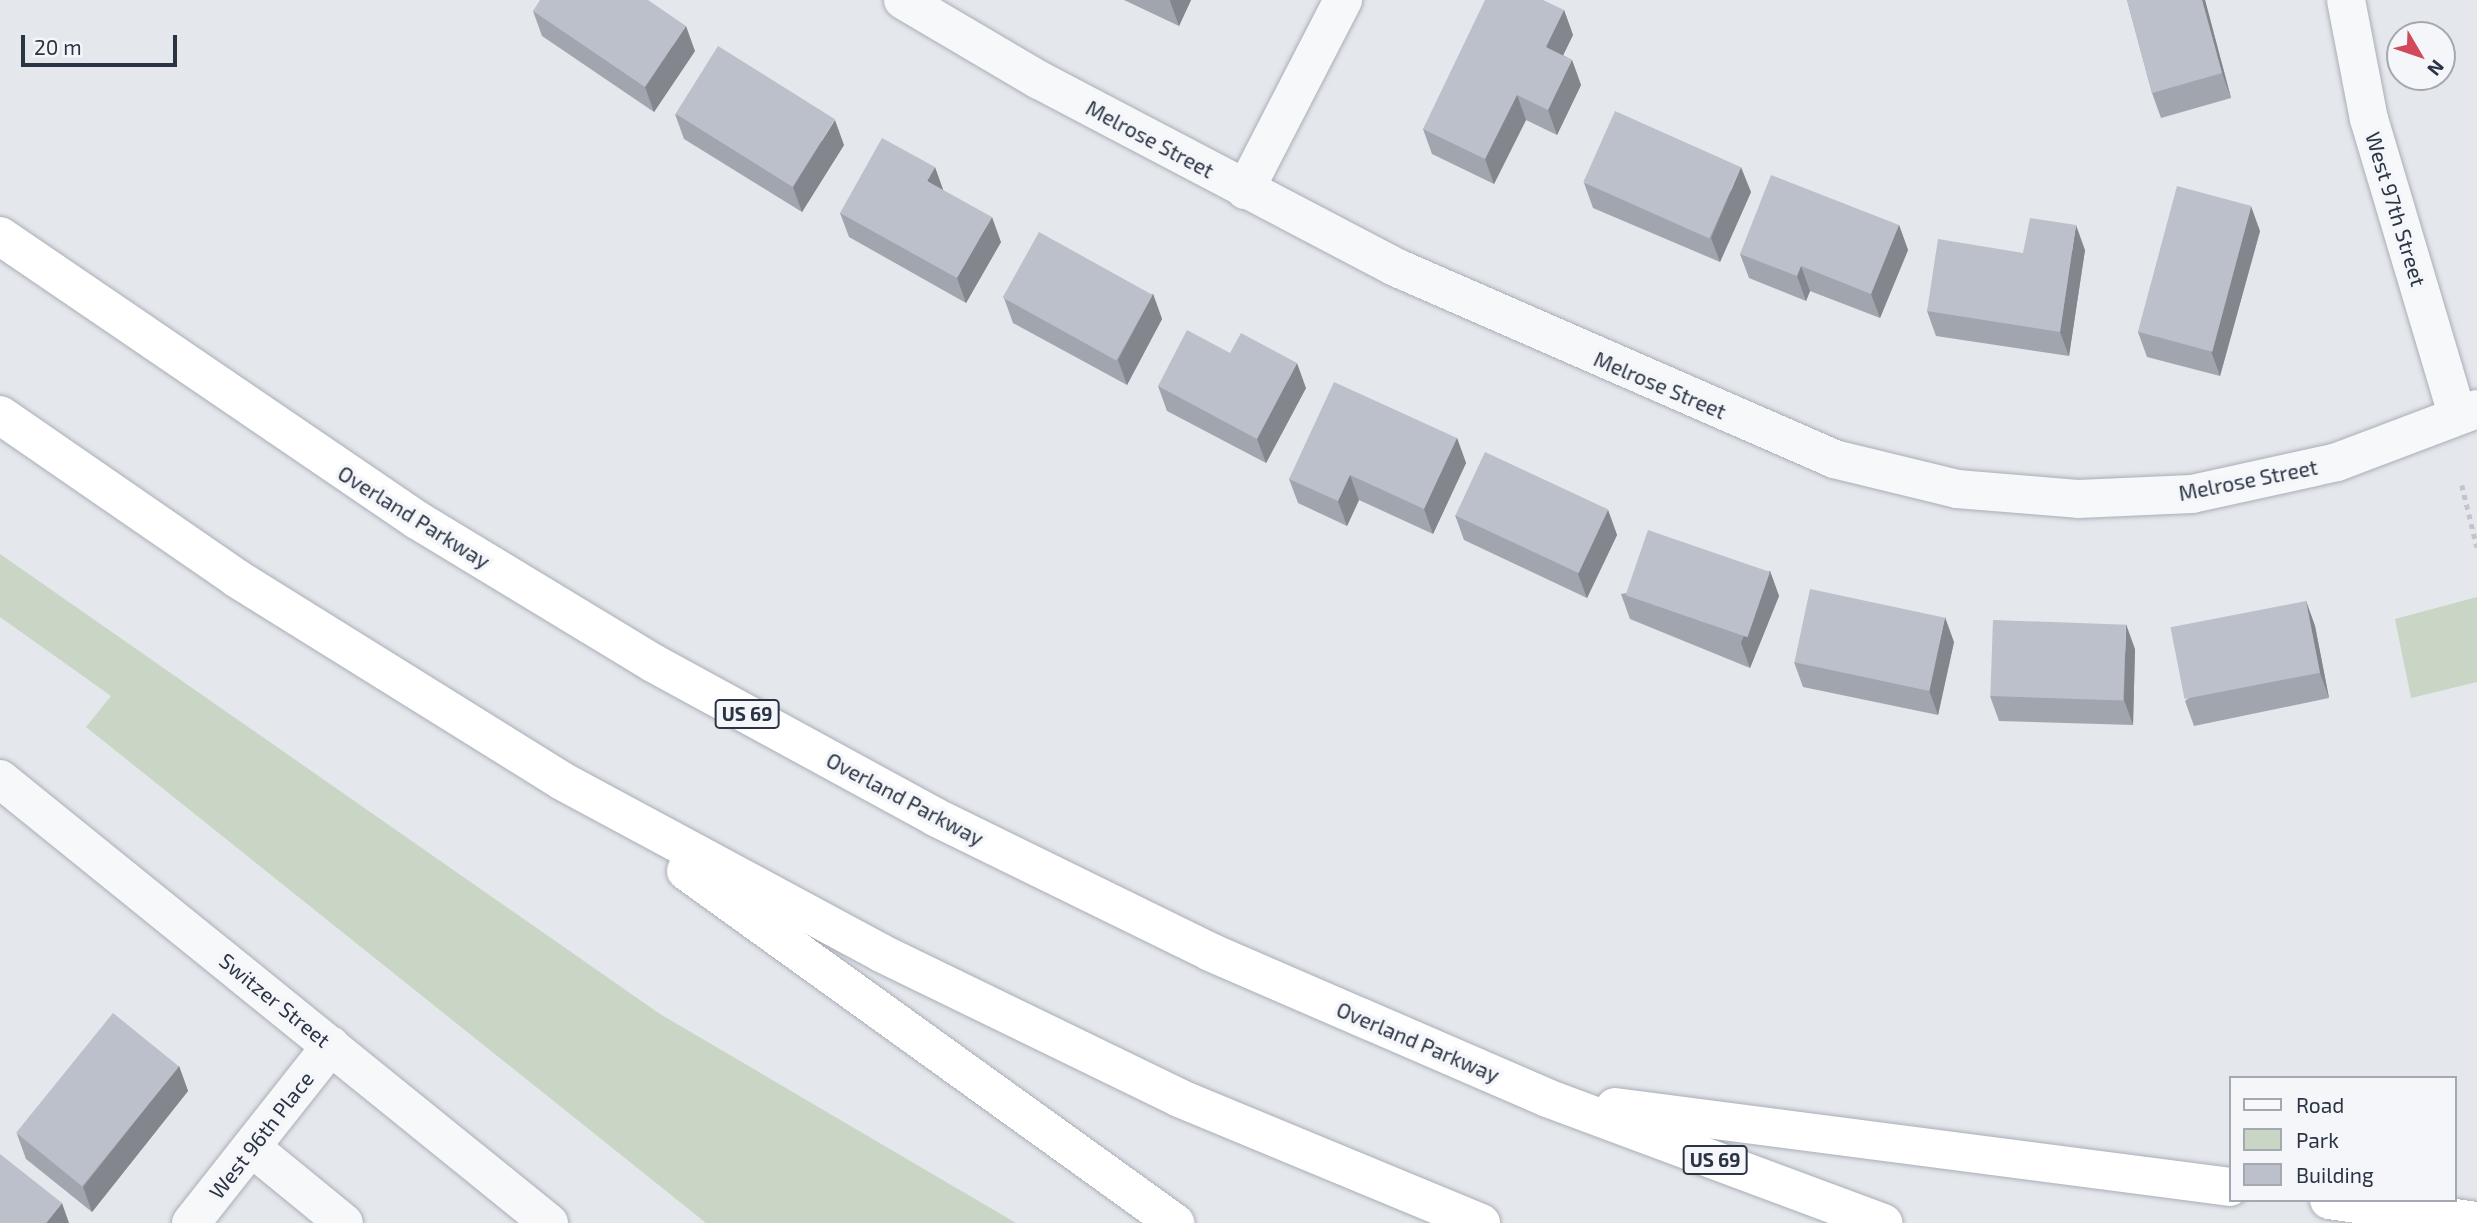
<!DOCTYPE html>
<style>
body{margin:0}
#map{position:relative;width:2477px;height:1223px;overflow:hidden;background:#e4e7ec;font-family:"Exo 2",sans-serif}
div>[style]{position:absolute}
.green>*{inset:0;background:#c9d6c5}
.path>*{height:4.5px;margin-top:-2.25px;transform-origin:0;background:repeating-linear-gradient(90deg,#c2c5cb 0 5px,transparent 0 10px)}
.roads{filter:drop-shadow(0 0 2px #a9aeb7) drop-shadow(0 0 2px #a9aeb7)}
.minor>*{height:38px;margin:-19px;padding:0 19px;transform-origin:19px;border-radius:19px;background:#f7f8fa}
.highway>*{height:38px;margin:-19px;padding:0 19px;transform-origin:19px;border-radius:19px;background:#fff}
.wall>*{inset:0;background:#a1a5ae}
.shaded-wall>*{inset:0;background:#83868d}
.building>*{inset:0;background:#bbc0ca;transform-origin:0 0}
span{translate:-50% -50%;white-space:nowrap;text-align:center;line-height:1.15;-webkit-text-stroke:7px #f4f6f9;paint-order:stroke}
.shield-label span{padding:2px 5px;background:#f4f6f9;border:2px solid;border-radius:5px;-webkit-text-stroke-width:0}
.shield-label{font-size:19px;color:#2b3445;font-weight:700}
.street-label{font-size:21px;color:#2b3445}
.legend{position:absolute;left:2229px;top:1076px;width:228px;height:126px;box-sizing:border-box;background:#f4f6f9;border:2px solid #a4a8b1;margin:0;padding:9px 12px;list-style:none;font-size:21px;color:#2b3445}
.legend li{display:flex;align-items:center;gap:14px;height:35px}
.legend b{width:35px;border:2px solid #a4a8b1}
.north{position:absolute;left:2386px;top:21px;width:70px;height:70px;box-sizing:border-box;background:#f4f6f9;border:2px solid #a4a8b1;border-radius:50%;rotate:129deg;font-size:19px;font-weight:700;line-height:28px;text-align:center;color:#2b3445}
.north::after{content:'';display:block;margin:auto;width:24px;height:32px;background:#d1495b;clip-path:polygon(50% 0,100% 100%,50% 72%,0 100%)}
.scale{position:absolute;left:21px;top:35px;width:156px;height:32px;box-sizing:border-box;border:4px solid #2b3445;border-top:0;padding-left:9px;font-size:21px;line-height:24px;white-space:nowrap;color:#2b3445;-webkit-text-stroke:5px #f4f6f9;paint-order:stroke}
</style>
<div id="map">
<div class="green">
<div style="clip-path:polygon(0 554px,660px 1014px,1016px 1223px,706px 1223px,86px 727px,111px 696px,0 617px)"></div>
<div style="clip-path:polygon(2477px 597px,2477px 682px,2411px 698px,2395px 619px)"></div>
</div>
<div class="path">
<div style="left:2462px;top:485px;width:64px;rotate:76.4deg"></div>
</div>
<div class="roads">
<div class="minor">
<div style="left:903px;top:0;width:158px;rotate:30.5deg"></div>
<div style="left:1039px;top:80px;width:402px;rotate:27.7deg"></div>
<div style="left:1395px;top:267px;width:479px;rotate:23.6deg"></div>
<div style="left:1834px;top:459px;width:127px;rotate:13.7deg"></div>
<div style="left:1957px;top:489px;width:121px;rotate:4.7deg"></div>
<div style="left:2078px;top:499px;width:114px;rotate:-2.5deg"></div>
<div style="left:2192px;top:494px;width:148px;rotate:-12.4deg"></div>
<div style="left:2337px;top:462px;width:150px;rotate:-20.7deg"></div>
<div style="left:2346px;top:0;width:121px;rotate:79.1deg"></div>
<div style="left:2369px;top:119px;width:309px;rotate:73.4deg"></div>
<div style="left:1245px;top:190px;width:214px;rotate:-62.7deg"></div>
<div style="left:0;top:779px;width:706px;rotate:38.96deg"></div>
<div style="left:251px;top:1147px;width:120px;rotate:39.3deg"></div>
<div style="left:191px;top:1223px;width:226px;rotate:-51.7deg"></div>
</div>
<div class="highway">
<div style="left:0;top:236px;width:505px;rotate:34.26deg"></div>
<div style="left:417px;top:520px;width:276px;rotate:31.2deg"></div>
<div style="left:653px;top:663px;width:321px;rotate:28.6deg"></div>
<div style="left:935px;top:817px;width:306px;rotate:26.1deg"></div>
<div style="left:1210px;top:952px;width:367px;rotate:23.4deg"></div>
<div style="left:1547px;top:1098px;width:359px;rotate:20.4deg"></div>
<div style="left:0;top:415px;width:287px;rotate:34.6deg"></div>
<div style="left:236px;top:578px;width:384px;rotate:31.9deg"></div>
<div style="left:562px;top:781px;width:362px;rotate:28.3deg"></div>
<div style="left:881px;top:953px;width:331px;rotate:25.9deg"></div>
<div style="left:1179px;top:1098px;width:327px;rotate:22.5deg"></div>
<div style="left:686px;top:871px;width:603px;rotate:35.75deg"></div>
<div style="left:1615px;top:1107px;width:620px;rotate:7.41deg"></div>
<div style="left:2329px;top:1200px;width:149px;rotate:8.1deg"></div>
</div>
</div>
<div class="wall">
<div style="clip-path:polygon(1124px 0,1191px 0,1179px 26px)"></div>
<div style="clip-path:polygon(2127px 0,2205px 0,2231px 98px,2161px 118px,2152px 93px)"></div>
<div style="clip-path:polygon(1564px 10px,1573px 35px,1563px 55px,1572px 60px,1581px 85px,1557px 135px,1526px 120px,1494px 184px,1432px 154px,1423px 129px)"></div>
<div style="clip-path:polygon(533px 11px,695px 51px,654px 112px,542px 36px)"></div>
<div style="clip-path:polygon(675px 114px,844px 145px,802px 212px,684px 139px)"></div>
<div style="clip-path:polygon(1584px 183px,1751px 192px,1720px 262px,1593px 208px)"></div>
<div style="clip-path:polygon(943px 190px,1001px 242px,966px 303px,849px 237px,840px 213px)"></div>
<div style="clip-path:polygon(1899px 225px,1908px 250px,1880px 318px,1810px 291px,1806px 301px,1749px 278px,1740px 254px)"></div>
<div style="clip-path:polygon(2260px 231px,2220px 376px,2147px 357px,2138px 332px)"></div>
<div style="clip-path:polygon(2085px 250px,2069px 356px,1936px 336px,1927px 311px,2023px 253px)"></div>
<div style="clip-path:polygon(1153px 294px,1162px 319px,1127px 385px,1013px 323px,1004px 298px)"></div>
<div style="clip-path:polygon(1230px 353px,1306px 388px,1266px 463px,1167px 411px,1158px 386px)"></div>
<div style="clip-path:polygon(1457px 438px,1466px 463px,1433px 534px,1359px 500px,1347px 526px,1298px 503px,1289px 479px)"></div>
<div style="clip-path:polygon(1608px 510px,1617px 535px,1587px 598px,1464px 540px,1455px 515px)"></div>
<div style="clip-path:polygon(1770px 571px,1779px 596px,1750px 668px,1630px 619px,1621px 594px)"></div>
<div style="clip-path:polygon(2306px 601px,2315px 626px,2329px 698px,2194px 726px,2185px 701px)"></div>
<div style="clip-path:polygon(1954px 642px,1938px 715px,1803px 687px,1794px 662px)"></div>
<div style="clip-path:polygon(2135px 649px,2133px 725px,1999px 721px,1990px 696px)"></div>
<div style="clip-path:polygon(179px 1066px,188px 1091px,92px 1212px,26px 1159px,17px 1134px)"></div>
</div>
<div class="shaded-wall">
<div style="clip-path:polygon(1170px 0,1191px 0,1179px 26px,1170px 1px)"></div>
<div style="clip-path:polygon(2202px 0,2205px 0,2231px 98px,2222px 73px)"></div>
<div style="clip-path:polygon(1564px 10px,1573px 35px,1555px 72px,1546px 47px)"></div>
<div style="clip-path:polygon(686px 26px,695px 51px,654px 112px,645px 87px)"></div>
<div style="clip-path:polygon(1572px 60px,1581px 85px,1557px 135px,1548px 110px)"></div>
<div style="clip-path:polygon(1517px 95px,1526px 120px,1494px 184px,1485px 159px)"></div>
<div style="clip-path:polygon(835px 120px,844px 145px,802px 212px,793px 187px)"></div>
<div style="clip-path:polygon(935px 167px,944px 192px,927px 181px)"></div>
<div style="clip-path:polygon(1741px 167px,1751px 192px,1720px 262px,1711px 238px)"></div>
<div style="clip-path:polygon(2251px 206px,2260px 231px,2220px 376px,2211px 351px)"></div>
<div style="clip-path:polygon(992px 217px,1001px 242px,966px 303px,957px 278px)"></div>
<div style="clip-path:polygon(1899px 225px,1908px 250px,1880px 318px,1871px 294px)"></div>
<div style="clip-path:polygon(2076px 225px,2085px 250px,2069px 356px,2060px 332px)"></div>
<div style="clip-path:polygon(1801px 266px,1810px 291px,1806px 301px,1797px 276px)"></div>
<div style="clip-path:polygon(1153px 294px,1162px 319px,1127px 385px,1118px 360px)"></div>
<div style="clip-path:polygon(1297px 363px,1306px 388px,1266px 463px,1257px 439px)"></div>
<div style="clip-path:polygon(1457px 438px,1466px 463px,1433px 534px,1424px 509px)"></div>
<div style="clip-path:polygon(1350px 475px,1359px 500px,1347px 526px,1338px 501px)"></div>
<div style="clip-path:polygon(1608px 510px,1617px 535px,1587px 598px,1578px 574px)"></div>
<div style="clip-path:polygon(1770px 571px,1779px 596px,1750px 668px,1741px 643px)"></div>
<div style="clip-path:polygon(2306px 601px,2315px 626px,2329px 698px,2320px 673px)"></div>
<div style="clip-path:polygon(1945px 617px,1954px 642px,1938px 715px,1929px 690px)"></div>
<div style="clip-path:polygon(2126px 624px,2135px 649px,2133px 725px,2124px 700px)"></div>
<div style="clip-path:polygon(179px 1066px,188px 1091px,92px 1212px,83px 1187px)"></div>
<div style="clip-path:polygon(62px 1203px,69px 1223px,46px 1223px)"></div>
</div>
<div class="building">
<div style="clip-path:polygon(540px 0,648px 0,686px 26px,645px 87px,533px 11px)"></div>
<div style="clip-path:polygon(1485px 0,1543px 0,1564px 10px,1546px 47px,1572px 60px,1548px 110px,1517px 95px,1485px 159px,1423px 129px)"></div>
<div style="clip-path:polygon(2127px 0,2202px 0,2222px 73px,2152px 93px)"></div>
<div style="left:718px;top:46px;width:138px;height:80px;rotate:32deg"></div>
<div style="left:1615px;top:111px;width:138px;height:78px;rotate:24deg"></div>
<div style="clip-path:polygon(882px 138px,935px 167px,927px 181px,992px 217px,957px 278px,840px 213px)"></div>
<div style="clip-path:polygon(1771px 175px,1899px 225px,1871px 294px,1801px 266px,1797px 276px,1740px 254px)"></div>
<div style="left:2177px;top:186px;width:77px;height:151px;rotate:15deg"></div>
<div style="clip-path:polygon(2030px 218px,2076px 225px,2060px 332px,1927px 311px,1938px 239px,2023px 253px)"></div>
<div style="left:1039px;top:232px;width:130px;height:75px;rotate:29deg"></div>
<div style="clip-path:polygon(1187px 330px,1230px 353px,1241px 333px,1297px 363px,1257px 439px,1158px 386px)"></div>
<div style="clip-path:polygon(1334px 382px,1457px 438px,1424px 509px,1350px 475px,1338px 501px,1289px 479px)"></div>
<div style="left:1485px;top:452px;width:136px;height:70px;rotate:25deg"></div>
<div style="left:1648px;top:530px;width:129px;height:69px;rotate:19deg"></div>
<div style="left:1810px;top:589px;width:138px;height:75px;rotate:12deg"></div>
<div style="left:2306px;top:601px;width:73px;height:138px;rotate:79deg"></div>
<div style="left:1993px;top:620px;width:133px;height:76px;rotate:2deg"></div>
<div style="left:113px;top:1013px;width:85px;height:154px;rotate:39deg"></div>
<div style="clip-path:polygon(0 1154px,62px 1203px,46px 1223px,0 1223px)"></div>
</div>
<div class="shield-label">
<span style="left:747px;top:714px">US 69</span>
<span style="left:1715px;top:1160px">US 69</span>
</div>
<div class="street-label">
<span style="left:1150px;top:139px;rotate:28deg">Melrose Street</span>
<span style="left:2396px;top:209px;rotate:73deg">West 97th Street</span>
<span style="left:1660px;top:385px;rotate:23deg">Melrose Street</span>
<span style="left:2248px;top:480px;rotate:-11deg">Melrose Street</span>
<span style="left:414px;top:517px;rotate:32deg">Overland Parkway</span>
<span style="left:905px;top:799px;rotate:28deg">Overland Parkway</span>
<span style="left:275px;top:1000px;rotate:39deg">Switzer Street</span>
<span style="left:1418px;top:1042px;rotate:23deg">Overland Parkway</span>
<span style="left:261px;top:1135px;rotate:-52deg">West 96th Place</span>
</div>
<ul class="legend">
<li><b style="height:9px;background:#f7f8fa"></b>Road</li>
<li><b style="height:19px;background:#c9d6c5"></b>Park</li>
<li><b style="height:19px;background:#bbc0ca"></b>Building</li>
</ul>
<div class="north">N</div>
<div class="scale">20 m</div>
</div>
